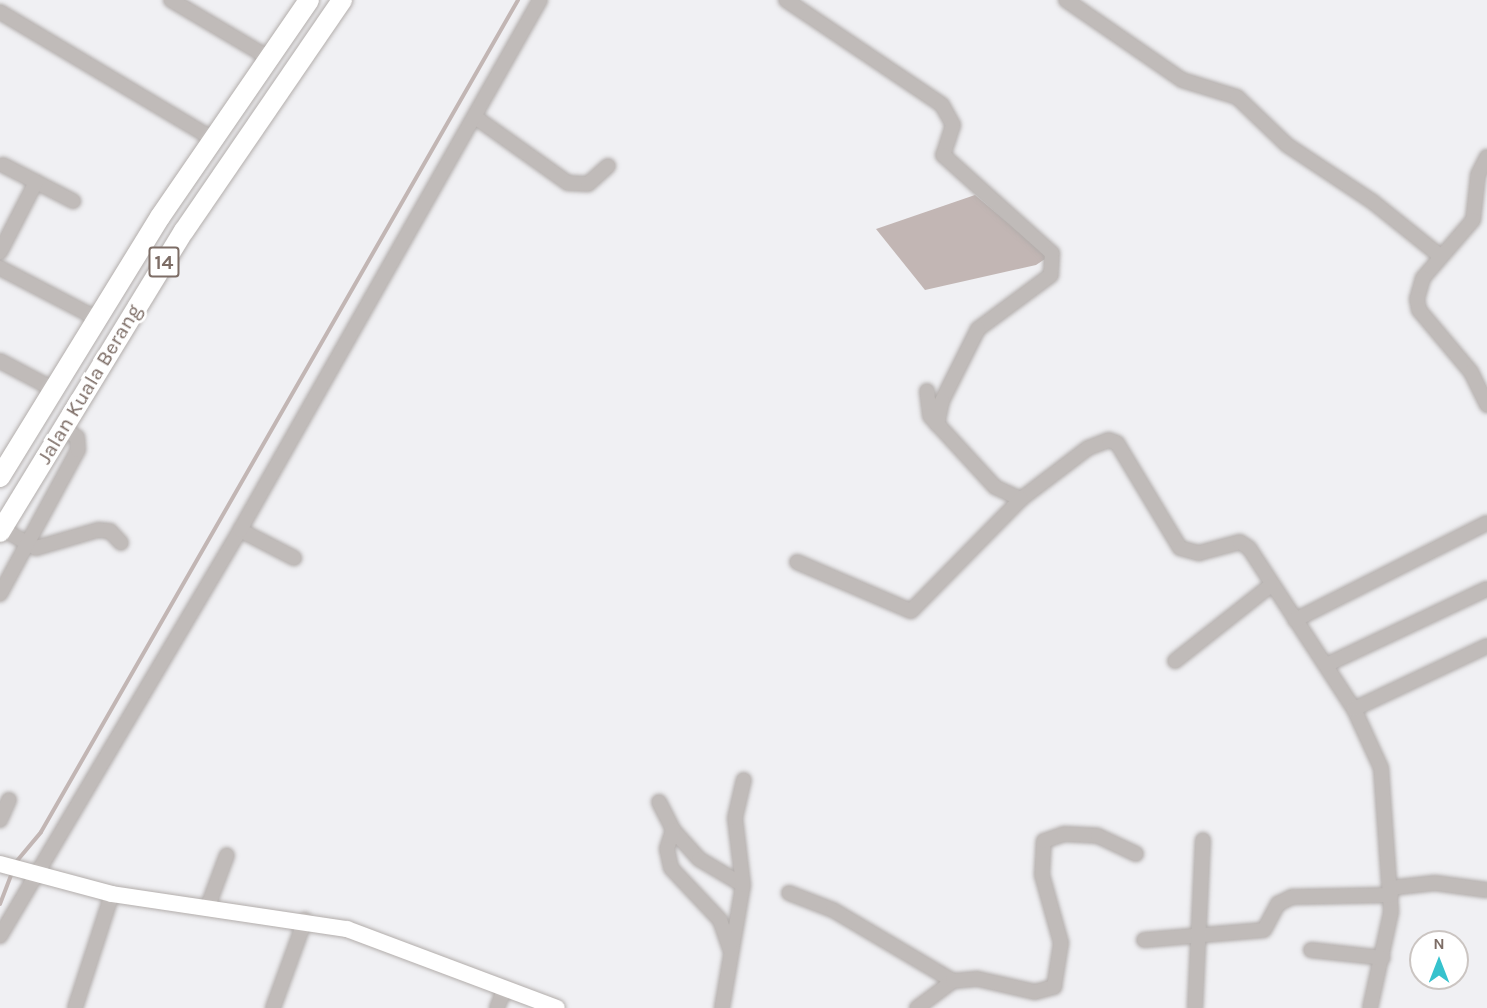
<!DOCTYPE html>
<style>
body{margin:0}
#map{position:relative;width:1487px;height:1008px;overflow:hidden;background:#f0f0f3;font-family:Karla,sans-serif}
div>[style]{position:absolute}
.water>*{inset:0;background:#c2b6b4}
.stream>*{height:4px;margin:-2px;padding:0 2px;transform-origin:2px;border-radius:2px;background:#c2b6b4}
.roads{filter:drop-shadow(0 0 2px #b2adab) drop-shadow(0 0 2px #b2adab)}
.minor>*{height:14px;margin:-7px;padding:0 7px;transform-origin:7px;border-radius:7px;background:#c0bbb9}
.major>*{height:16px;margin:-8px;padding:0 8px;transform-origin:8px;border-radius:8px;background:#fff}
.highway>*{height:20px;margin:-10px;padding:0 10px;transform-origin:10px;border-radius:10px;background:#fff}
span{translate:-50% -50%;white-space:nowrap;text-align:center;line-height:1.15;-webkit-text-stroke:6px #fff;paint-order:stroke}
.shield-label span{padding:2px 4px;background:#fff;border:2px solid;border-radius:4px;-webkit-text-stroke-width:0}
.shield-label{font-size:20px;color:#7d6d66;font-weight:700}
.street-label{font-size:21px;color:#7d6d66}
.north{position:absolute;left:1409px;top:930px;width:60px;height:60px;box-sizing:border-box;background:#fff;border:2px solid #cbc5c2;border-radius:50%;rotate:0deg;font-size:16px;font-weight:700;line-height:24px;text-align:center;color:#7d6d66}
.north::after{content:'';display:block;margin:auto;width:21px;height:27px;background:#36c2cd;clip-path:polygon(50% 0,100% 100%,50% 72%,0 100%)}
</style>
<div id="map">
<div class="water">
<div style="clip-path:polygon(975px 195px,1048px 257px,1036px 265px,925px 290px,876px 229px)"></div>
</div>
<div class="stream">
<div style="left:16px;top:862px;width:39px;rotate:-50deg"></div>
<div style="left:41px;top:832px;width:959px;rotate:-60.17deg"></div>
<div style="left:0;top:904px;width:34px;rotate:-69deg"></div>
</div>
<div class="roads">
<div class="minor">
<div style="left:171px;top:0;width:114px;rotate:30.6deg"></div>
<div style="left:786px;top:0;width:188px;rotate:33.9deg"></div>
<div style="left:942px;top:105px;width:23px;rotate:61deg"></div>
<div style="left:953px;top:125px;width:32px;rotate:108deg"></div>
<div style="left:943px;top:155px;width:147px;rotate:42deg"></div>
<div style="left:1052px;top:253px;width:22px;rotate:93deg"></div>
<div style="left:1051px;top:275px;width:91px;rotate:143.5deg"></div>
<div style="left:978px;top:329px;width:80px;rotate:116.6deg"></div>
<div style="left:942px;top:401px;width:24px;rotate:102deg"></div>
<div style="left:1066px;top:0;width:141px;rotate:34.6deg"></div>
<div style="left:1182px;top:80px;width:58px;rotate:17.2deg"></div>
<div style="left:1237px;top:97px;width:69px;rotate:43.8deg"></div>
<div style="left:1287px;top:145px;width:103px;rotate:33.5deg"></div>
<div style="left:1373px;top:202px;width:85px;rotate:38.8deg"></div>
<div style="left:0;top:12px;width:248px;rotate:30.8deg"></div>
<div style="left:475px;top:117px;width:114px;rotate:35.4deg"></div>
<div style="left:568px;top:183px;width:20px;rotate:3deg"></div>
<div style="left:588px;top:184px;width:27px;rotate:-42deg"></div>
<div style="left:1487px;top:157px;width:20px;rotate:117deg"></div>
<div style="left:1478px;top:175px;width:45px;rotate:96.3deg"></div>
<div style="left:1473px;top:220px;width:77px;rotate:130.8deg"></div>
<div style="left:1423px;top:278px;width:22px;rotate:106deg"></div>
<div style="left:1417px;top:299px;width:11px;rotate:80deg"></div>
<div style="left:1419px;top:310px;width:81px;rotate:50deg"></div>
<div style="left:1471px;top:372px;width:37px;rotate:64deg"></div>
<div style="left:3px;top:165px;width:79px;rotate:27.2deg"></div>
<div style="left:0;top:252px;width:79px;rotate:-62.8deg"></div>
<div style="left:0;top:268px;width:108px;rotate:27.5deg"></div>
<div style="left:0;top:361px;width:60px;rotate:27.8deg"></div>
<div style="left:927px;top:391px;width:25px;rotate:83deg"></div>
<div style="left:930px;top:416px;width:96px;rotate:47.5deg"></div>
<div style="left:995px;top:487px;width:29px;rotate:25deg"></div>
<div style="left:1021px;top:499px;width:84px;rotate:-37.3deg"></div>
<div style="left:1088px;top:448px;width:22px;rotate:-21deg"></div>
<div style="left:1109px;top:440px;width:9px;rotate:21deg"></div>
<div style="left:1117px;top:443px;width:122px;rotate:59deg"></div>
<div style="left:1180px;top:548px;width:20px;rotate:15deg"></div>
<div style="left:1199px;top:553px;width:42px;rotate:-15deg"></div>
<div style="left:1240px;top:542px;width:11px;rotate:34deg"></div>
<div style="left:1249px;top:548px;width:192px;rotate:56.9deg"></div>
<div style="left:1354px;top:709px;width:65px;rotate:65.4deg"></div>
<div style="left:1381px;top:768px;width:144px;rotate:86deg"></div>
<div style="left:1391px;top:912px;width:98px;rotate:102.3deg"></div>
<div style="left:2px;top:529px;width:39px;rotate:29deg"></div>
<div style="left:36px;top:548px;width:65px;rotate:-16.2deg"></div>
<div style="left:98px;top:530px;width:12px;rotate:5deg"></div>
<div style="left:110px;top:531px;width:16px;rotate:47deg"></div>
<div style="left:240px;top:530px;width:61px;rotate:27.4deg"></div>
<div style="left:797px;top:562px;width:124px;rotate:23.3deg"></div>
<div style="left:911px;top:611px;width:157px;rotate:-45.5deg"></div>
<div style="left:0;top:594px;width:164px;rotate:-61.6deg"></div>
<div style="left:78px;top:450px;width:13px;rotate:-94deg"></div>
<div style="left:77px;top:437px;width:18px;rotate:-151deg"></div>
<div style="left:1295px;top:620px;width:215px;rotate:-26.8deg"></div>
<div style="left:1175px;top:661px;width:121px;rotate:-38.3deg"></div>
<div style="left:1326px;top:665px;width:178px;rotate:-25.3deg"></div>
<div style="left:1354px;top:709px;width:147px;rotate:-25.3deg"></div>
<div style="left:659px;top:802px;width:31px;rotate:63deg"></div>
<div style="left:673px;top:830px;width:39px;rotate:48deg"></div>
<div style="left:699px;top:859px;width:51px;rotate:30.6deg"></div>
<div style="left:743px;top:885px;width:125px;rotate:99.7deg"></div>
<div style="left:0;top:820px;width:22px;rotate:-66deg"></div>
<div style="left:673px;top:830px;width:20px;rotate:108deg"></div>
<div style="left:667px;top:849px;width:19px;rotate:78deg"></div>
<div style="left:671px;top:868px;width:71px;rotate:46.7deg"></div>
<div style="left:720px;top:920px;width:31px;rotate:71deg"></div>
<div style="left:743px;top:885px;width:67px;rotate:-96.8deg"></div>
<div style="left:735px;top:818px;width:39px;rotate:-77deg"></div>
<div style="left:1390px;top:888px;width:45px;rotate:-6.3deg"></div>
<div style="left:1435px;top:883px;width:52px;rotate:7.7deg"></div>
<div style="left:789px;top:893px;width:47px;rotate:21.1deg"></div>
<div style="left:833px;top:910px;width:139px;rotate:30.6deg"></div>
<div style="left:208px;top:906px;width:54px;rotate:-69.6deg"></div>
<div style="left:0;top:936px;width:472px;rotate:-59.4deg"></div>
<div style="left:240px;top:530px;width:609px;rotate:-60.49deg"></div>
<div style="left:1144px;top:940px;width:120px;rotate:-4.8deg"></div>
<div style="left:1264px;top:930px;width:30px;rotate:-62deg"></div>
<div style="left:1278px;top:904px;width:16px;rotate:-27deg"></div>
<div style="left:1292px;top:897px;width:99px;rotate:-1.2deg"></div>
<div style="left:1311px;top:950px;width:72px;rotate:6.3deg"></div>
<div style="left:75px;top:1008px;width:120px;rotate:-72deg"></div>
<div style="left:273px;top:1008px;width:94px;rotate:-70deg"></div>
<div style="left:497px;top:1008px;width:22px;rotate:-68deg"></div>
<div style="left:917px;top:1008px;width:45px;rotate:-36.9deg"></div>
<div style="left:953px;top:981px;width:25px;rotate:-5deg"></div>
<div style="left:978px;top:979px;width:58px;rotate:12.8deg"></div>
<div style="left:1035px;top:992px;width:20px;rotate:-15deg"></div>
<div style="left:1054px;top:987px;width:45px;rotate:-81deg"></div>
<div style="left:1061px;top:943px;width:71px;rotate:-105.6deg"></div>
<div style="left:1042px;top:875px;width:34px;rotate:-87deg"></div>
<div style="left:1044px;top:841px;width:21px;rotate:-19deg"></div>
<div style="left:1064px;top:834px;width:34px;rotate:3deg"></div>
<div style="left:1098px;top:836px;width:42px;rotate:25.3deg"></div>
<div style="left:1195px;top:1008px;width:168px;rotate:-87.3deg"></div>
</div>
<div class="major">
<div style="left:0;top:864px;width:116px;rotate:15deg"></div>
<div style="left:112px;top:894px;width:238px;rotate:8.5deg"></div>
<div style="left:347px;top:929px;width:224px;rotate:20.6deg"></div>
</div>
<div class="highway">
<div style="left:0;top:477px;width:305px;rotate:-58.4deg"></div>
<div style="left:160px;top:217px;width:263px;rotate:-55.5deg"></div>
<div style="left:0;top:532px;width:353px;rotate:-58.6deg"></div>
<div style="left:184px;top:231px;width:280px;rotate:-55.6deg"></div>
</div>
</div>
<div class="shield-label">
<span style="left:164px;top:262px">14</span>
</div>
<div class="street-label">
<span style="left:89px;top:384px;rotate:-59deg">Jalan Kuala Berang</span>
</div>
<div class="north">N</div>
</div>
